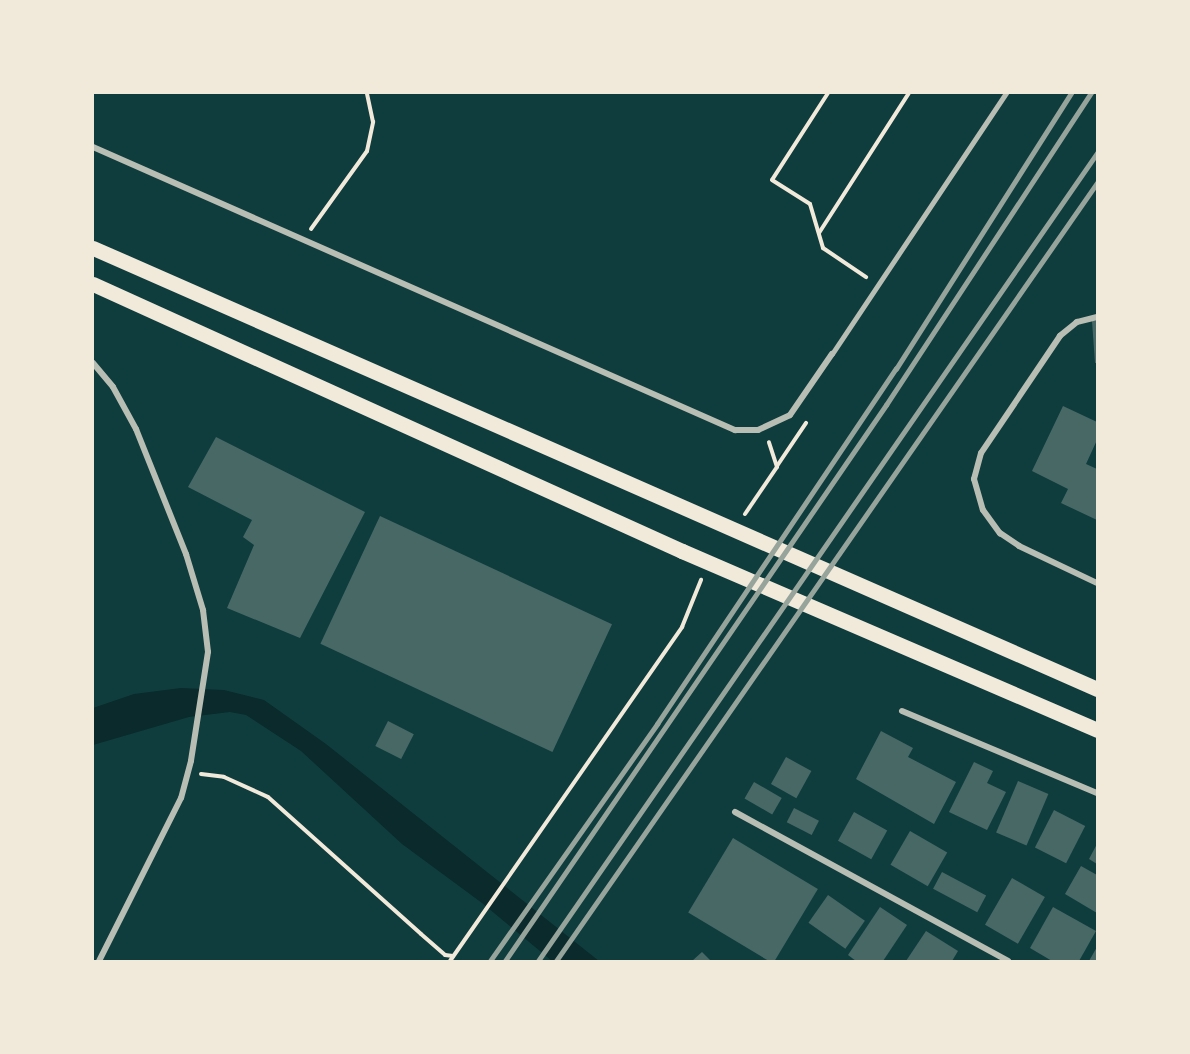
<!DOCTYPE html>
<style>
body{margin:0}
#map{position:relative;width:1190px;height:1054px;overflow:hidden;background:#0f3d3e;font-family:"Archivo Narrow",sans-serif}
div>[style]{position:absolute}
.water>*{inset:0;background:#0a2a2b}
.building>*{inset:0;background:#486865;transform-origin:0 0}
.path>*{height:4px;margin:-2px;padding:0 2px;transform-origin:2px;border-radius:2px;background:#f1e9da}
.service>*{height:4.5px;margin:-2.25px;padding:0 2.25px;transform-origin:2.25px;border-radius:2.25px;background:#b8beb3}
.minor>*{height:6px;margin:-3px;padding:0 3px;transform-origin:3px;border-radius:3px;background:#b8beb3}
.primary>*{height:15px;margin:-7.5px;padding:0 7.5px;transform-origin:7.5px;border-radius:7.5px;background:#f1e9da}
.rail>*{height:4.5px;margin:-2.25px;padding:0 2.25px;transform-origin:2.25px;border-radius:2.25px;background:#97a49c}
span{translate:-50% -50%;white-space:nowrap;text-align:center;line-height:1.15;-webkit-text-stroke:4.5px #f1e9da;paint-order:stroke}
.frame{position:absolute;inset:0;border:94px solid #f1e9da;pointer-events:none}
</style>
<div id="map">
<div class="water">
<div style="clip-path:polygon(181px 688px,224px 690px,264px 700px,326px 744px,599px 961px,552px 961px,482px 903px,402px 844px,301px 751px,246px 715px,230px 712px,189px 717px,93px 745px,93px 708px,134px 694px)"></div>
</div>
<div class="building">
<div style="clip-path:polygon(1097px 320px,1097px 363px,1095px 363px,1092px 321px)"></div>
<div style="clip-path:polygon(1063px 406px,1097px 422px,1097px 440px,1086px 464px,1097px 469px,1097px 520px,1061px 503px,1068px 489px,1032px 471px)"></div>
<div style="clip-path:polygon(216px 437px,365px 512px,300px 638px,227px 608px,254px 545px,243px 537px,252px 520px,188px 487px)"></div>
<div style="left:380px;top:516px;width:256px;height:141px;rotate:25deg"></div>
<div style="left:388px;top:721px;width:29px;height:28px;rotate:27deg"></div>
<div style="clip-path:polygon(881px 731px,913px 748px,908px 757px,956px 782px,934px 824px,856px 779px)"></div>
<div style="left:786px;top:757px;width:29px;height:31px;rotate:29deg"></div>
<div style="clip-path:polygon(974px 762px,993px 771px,987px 783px,1006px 792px,987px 830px,949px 812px)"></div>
<div style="left:1018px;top:781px;width:33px;height:56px;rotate:23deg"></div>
<div style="left:754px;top:782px;width:32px;height:19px;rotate:30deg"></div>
<div style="left:794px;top:808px;width:28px;height:16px;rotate:27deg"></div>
<div style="left:1054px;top:810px;width:35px;height:42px;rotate:27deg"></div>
<div style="left:854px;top:812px;width:38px;height:33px;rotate:29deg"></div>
<div style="left:910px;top:831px;width:43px;height:39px;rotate:30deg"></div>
<div style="left:733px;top:838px;width:99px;height:87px;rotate:31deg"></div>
<div style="clip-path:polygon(1097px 844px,1097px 864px,1089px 859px)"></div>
<div style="clip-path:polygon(1081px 866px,1097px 875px,1097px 913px,1065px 894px)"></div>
<div style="left:942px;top:872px;width:50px;height:19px;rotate:28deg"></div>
<div style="left:1012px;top:878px;width:38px;height:54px;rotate:30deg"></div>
<div style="left:828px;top:895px;width:45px;height:34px;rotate:35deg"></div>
<div style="clip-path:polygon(880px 907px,907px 925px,883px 961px,856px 961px,848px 955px)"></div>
<div style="clip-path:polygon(1053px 907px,1096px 931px,1079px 961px,1052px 961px,1030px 948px)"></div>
<div style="clip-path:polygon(926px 931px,958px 951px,952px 961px,906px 961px)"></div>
<div style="clip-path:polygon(1097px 947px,1097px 961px,1089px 961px)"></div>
<div style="clip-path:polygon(702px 952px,711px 961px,692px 961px)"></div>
</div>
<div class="path">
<div style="left:828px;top:93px;width:103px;rotate:122.8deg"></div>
<div style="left:772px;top:180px;width:45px;rotate:32.3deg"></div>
<div style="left:810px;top:204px;width:46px;rotate:73.5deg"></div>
<div style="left:823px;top:248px;width:52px;rotate:34deg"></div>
<div style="left:311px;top:229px;width:96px;rotate:-54.3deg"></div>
<div style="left:367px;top:151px;width:30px;rotate:-78deg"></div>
<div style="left:373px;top:122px;width:30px;rotate:-102deg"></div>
<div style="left:819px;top:233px;width:166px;rotate:-57.3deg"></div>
<div style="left:777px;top:466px;width:52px;rotate:-56deg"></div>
<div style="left:745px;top:514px;width:57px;rotate:-55.8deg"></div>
<div style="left:777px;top:467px;width:26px;rotate:-108deg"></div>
<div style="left:201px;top:774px;width:23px;rotate:7deg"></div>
<div style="left:224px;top:777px;width:48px;rotate:24.4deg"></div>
<div style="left:268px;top:797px;width:205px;rotate:41.8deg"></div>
<div style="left:421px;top:934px;width:32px;rotate:41deg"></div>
<div style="left:445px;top:955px;width:8px;rotate:7deg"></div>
<div style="left:450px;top:961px;width:407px;rotate:-55.2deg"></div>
<div style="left:682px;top:627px;width:51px;rotate:-68deg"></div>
</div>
<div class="service">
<div style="left:832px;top:354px;width:314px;rotate:-56.3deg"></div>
</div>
<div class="minor">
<div style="left:93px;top:147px;width:702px;rotate:23.79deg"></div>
<div style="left:735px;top:430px;width:23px"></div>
<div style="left:758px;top:430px;width:35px;rotate:-25deg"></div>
<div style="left:790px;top:415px;width:74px;rotate:-55.5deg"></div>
<div style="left:1097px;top:317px;width:21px;rotate:166deg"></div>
<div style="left:1077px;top:322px;width:22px;rotate:141deg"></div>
<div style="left:1060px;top:336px;width:141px;rotate:124deg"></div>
<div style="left:981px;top:453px;width:27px;rotate:105deg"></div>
<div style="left:974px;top:479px;width:32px;rotate:74deg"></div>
<div style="left:983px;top:510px;width:29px;rotate:54deg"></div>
<div style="left:1000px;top:533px;width:23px;rotate:34deg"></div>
<div style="left:1019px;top:546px;width:86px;rotate:25.4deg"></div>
<div style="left:93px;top:363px;width:31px;rotate:50deg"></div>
<div style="left:113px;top:387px;width:48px;rotate:61.3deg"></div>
<div style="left:136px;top:429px;width:135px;rotate:68.2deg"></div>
<div style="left:186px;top:554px;width:59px;rotate:73.1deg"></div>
<div style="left:203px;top:610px;width:42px;rotate:83.2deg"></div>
<div style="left:208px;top:652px;width:110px;rotate:98.9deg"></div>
<div style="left:191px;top:761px;width:38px;rotate:105deg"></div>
<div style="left:181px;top:798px;width:182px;rotate:116.7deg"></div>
<div style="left:902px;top:711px;width:212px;rotate:22.8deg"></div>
<div style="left:735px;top:812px;width:311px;rotate:28.6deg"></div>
</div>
<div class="primary">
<div style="left:93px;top:248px;width:1097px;rotate:23.71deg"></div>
<div style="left:93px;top:284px;width:647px;rotate:24.39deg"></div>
<div style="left:682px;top:551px;width:452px;rotate:23.3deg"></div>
</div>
<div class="rail">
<div style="left:490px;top:961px;width:290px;rotate:-54.8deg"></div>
<div style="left:657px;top:724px;width:428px;rotate:-56.1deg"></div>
<div style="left:896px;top:369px;width:327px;rotate:-57.6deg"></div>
<div style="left:505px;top:961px;width:674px;rotate:-55.58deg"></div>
<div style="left:886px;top:405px;width:373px;rotate:-56.7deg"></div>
<div style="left:538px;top:961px;width:983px;rotate:-55.32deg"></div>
<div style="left:556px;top:961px;width:948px;rotate:-55.19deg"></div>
</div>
<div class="frame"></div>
</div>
